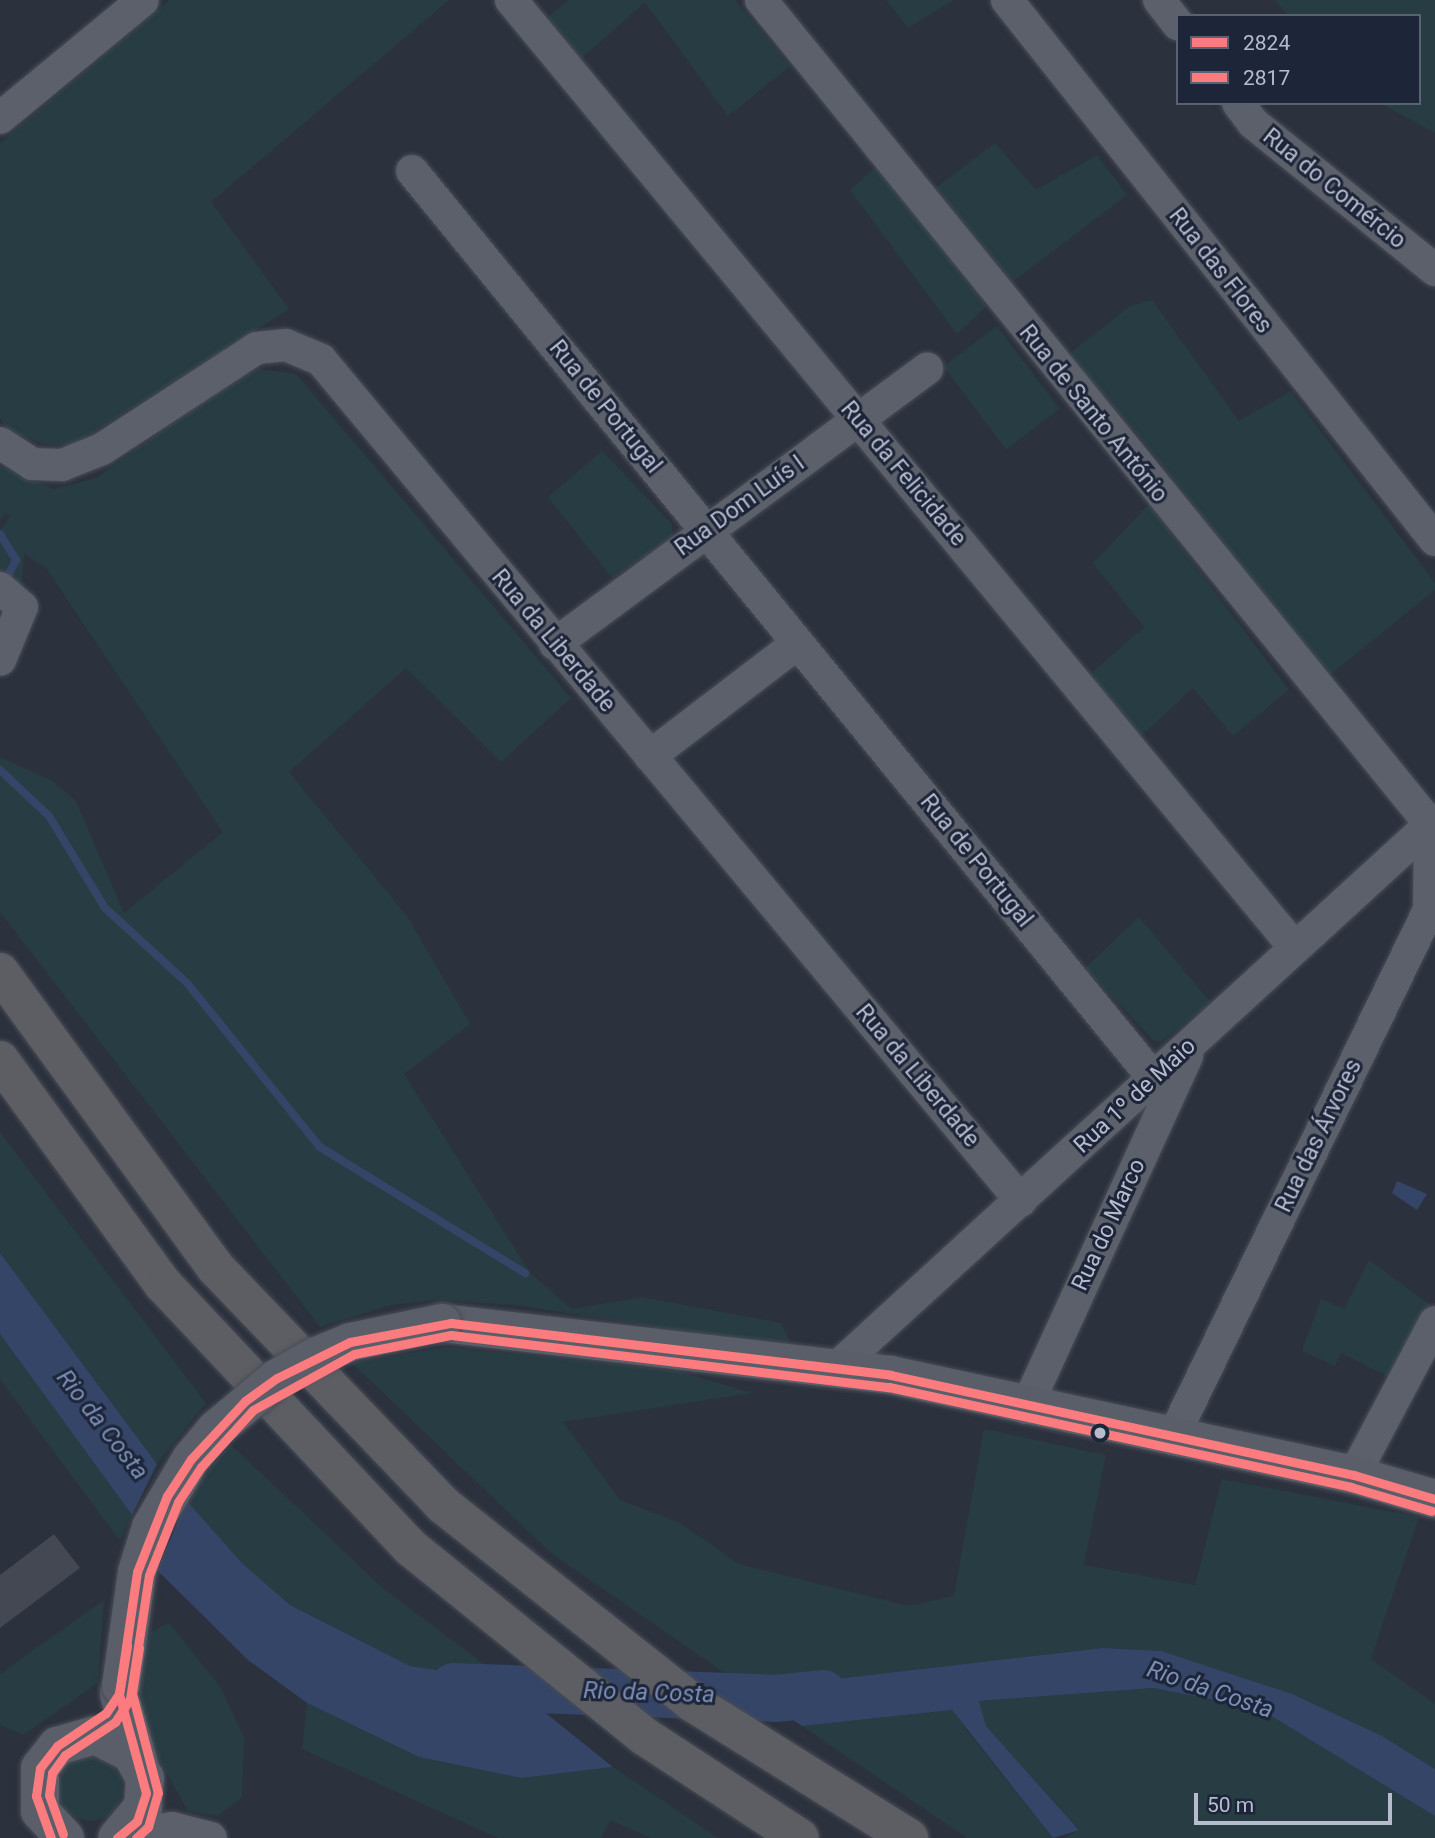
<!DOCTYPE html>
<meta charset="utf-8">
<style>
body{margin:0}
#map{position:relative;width:1435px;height:1838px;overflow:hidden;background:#2b313d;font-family:Roboto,sans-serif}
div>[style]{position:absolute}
.green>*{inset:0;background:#273c43;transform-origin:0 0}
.round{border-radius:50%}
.water>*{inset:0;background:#354568}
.pier>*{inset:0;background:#2b313d}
.stream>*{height:8px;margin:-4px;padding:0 4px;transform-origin:4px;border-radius:4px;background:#354568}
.river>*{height:47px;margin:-23.5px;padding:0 23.5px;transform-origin:23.5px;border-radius:23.5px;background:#354568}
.building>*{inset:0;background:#434852}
.roads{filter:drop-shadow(0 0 2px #484c55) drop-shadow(0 0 2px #484c55)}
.street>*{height:32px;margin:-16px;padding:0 16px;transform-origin:16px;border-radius:16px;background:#5c606a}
.secondary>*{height:38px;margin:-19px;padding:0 19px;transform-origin:19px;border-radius:19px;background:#5a5e68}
.highway>*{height:38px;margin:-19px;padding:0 19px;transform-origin:19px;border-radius:19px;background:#5d5e64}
.bridges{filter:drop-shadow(0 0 2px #484c55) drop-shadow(0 0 2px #484c55)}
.secondary-bridge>*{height:38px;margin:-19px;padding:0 19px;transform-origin:19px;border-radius:19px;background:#5a5e68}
.bus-1>*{height:9px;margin:-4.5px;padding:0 4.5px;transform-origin:4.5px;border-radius:4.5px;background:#fc7b7f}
.bus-2>*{height:9px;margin:-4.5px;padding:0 4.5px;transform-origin:4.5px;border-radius:4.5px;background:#fc7b7f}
.dots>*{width:19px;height:19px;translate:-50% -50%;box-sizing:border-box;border:4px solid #1d2538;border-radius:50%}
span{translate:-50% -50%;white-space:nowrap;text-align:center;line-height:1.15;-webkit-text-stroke:6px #1d2538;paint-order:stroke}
.street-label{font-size:23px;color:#b6bccd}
.water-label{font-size:24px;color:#7b8eb7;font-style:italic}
.legend{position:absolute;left:1176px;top:14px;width:245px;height:91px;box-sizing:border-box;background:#1d2538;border:2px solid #5a6174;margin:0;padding:9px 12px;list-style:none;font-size:21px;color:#b6bccd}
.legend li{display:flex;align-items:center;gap:14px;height:35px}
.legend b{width:35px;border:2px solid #5a6174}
.scale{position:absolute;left:1194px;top:1793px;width:198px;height:32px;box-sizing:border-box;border:4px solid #b6bccd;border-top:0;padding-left:9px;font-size:21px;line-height:24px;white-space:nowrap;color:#b6bccd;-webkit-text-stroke:5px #1d2538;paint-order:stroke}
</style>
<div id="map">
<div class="green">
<div style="clip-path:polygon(170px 0,449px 0,211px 202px,289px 309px,71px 446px,45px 444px,7px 431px,0 418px,0 143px)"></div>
<div style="clip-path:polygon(569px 0,735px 0,790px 66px,728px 116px,645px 2px,581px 59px,547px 18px)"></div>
<div style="clip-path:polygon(886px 0,954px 0,908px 28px)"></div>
<div style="clip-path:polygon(1275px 0,1435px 0,1435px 133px,1380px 103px,1419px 103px,1419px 16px,1289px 16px)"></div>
<div style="clip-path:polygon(995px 143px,1036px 190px,1097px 155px,1127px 195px,1012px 282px,936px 188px)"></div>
<div style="clip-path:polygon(876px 167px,987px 306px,957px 334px,850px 190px)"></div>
<div style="clip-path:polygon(1152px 300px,1239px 421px,1291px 391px,1435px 583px,1435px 590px,1326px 678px,1153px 453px,1069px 354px,1130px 306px)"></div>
<div style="left:997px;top:326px;width:104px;height:67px;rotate:53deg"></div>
<div style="clip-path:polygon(260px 369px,296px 374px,571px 698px,501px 762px,406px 668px,289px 772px,407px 916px,470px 1024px,404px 1074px,531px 1274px,572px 1309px,642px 1297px,781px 1323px,793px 1348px,515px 1305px,440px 1300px,392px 1305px,320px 1327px,0 912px,0 757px,54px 782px,76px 801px,124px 913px,223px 832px,46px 568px,24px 554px,21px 595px,0 578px,0 531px,10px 516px,5px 513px,0 520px,0 466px,54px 489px,96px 478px,237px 377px)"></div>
<div style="clip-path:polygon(602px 451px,672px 524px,673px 538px,612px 578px,548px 497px)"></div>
<div style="clip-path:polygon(1149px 504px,1289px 690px,1233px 736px,1193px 688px,1137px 740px,1088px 676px,1144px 627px,1093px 563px)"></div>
<div style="clip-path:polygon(1139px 917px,1211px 1003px,1162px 1041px,1154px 1041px,1085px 968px)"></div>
<div style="clip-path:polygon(0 1132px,206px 1403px,157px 1464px,0 1253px)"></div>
<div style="clip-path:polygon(1369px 1260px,1430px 1305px,1388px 1377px,1341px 1353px,1335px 1366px,1302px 1351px,1321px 1299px,1344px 1309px)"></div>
<div style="clip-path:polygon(0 1334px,132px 1515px,120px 1541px,0 1379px)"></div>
<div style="clip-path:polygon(445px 1347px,677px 1371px,752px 1393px,563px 1422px,620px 1500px,680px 1523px,739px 1564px,909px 1606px,954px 1596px,984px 1429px,1106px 1455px,1084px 1565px,1195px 1585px,1222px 1479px,1419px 1517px,1371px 1659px,1435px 1704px,1435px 1769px,1382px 1736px,1364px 1772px,1435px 1816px,1435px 1838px,1065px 1838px,1079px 1829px,986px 1726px,978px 1701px,1153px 1688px,1260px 1709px,1161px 1651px,1103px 1648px,748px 1689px,551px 1553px,352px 1363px)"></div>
<div style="clip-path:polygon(229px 1443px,385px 1590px,505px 1680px,410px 1666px,290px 1605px,241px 1562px,187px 1501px)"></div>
<div style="clip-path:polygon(104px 1600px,98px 1683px,23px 1735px,0 1725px,0 1674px)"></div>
<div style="clip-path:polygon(169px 1623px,221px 1688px,244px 1737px,242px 1797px,218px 1816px,188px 1811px,147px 1738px,140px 1709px,145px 1635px)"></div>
<div style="clip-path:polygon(307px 1703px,419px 1757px,521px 1778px,613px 1767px,718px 1838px,651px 1838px,610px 1820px,601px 1838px,498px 1838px,302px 1749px)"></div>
<div style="clip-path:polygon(952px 1710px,971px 1736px,1053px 1838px,967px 1838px,802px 1726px)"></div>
<div class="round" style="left:58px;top:1757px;width:64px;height:64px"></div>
</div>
<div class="water">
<div style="clip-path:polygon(1397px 1181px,1427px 1194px,1417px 1210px,1392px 1193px)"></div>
<div style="clip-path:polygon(0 1253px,157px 1464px,132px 1515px,0 1334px)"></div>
<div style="clip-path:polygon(187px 1501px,241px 1562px,290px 1605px,410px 1666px,505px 1680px,613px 1767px,521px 1778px,419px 1757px,307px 1703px,248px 1660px,157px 1570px)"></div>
<div style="clip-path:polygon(1103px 1648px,1161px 1651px,1292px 1694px,1382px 1736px,1435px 1769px,1435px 1816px,1260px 1709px,1153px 1688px,979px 1701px,986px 1726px,1079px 1830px,1053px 1838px,952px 1710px,802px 1726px,748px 1689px)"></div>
</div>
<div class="pier">
<div style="clip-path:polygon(499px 1676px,507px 1677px,616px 1769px,505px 1680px)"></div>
</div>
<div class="stream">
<div style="left:0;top:534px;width:31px;rotate:58deg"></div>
<div style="left:16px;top:560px;width:27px;rotate:117deg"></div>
<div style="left:0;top:770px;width:67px;rotate:43.2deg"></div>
<div style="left:49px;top:816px;width:108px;rotate:58.7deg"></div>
<div style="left:105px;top:908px;width:111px;rotate:42.4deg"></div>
<div style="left:187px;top:983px;width:211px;rotate:51deg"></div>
<div style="left:320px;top:1147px;width:241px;rotate:31.6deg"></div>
</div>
<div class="river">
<div style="left:453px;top:1686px;width:321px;rotate:2.1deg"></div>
<div style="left:774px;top:1698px;width:49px;rotate:-5.8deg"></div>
</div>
<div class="building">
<div style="clip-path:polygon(54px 1534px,80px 1568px,0 1628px,0 1575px)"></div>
</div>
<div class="roads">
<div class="street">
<div style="left:511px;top:0;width:1230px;rotate:50.41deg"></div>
<div style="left:761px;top:0;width:1061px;rotate:50.93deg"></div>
<div style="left:1430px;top:824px;width:86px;rotate:90.7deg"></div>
<div style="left:1429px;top:910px;width:588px;rotate:115.91deg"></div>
<div style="left:1007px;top:0;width:689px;rotate:51.6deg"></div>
<div style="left:1159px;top:0;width:31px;rotate:52deg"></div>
<div style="left:1238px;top:103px;width:25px;rotate:53deg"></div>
<div style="left:1253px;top:123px;width:234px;rotate:38.9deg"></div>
<div style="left:0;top:118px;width:185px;rotate:-39.5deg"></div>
<div style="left:412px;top:171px;width:1173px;rotate:50.74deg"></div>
<div style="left:0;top:443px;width:38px;rotate:33deg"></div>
<div style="left:32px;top:464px;width:30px;rotate:2deg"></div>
<div style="left:62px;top:465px;width:43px;rotate:-21.8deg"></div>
<div style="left:102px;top:449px;width:185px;rotate:-33.1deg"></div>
<div style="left:257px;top:348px;width:29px;rotate:-6deg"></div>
<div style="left:286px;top:345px;width:38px;rotate:23deg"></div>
<div style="left:321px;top:360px;width:1094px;rotate:50.23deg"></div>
<div style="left:0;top:588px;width:29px;rotate:41deg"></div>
<div style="left:22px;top:607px;width:57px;rotate:112.5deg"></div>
<div style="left:555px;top:644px;width:463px;rotate:-36.5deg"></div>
<div style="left:650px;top:756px;width:186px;rotate:-37.4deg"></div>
<div style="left:834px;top:1370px;width:815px;rotate:-42.46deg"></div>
<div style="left:1026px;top:1408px;width:387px;rotate:-65.4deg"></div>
<div style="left:1354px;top:1475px;width:173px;rotate:-62.1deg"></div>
<div style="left:119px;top:1838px;width:54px;rotate:-10.7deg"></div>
<div style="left:172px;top:1828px;width:40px;rotate:14.4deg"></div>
</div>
<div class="secondary">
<div style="left:442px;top:1323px;width:452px;rotate:6.6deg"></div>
<div style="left:891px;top:1375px;width:474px;rotate:12.2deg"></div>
<div style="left:1354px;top:1475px;width:84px;rotate:16.5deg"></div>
<div style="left:119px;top:1694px;width:73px;rotate:74.1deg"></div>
<div style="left:65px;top:1838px;width:37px;rotate:-133deg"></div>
<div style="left:40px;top:1811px;width:43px;rotate:-90deg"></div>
<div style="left:40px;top:1768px;width:28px;rotate:-52deg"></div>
<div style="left:57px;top:1746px;width:40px;rotate:-16deg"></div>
<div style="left:95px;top:1735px;width:40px;rotate:26.6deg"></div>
<div style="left:131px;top:1753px;width:29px;rotate:61deg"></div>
<div style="left:145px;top:1778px;width:29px;rotate:94deg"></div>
<div style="left:143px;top:1807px;width:40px;rotate:130deg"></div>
</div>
<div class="highway">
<div style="left:0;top:972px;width:365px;rotate:53.9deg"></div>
<div style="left:215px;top:1267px;width:330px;rotate:46.2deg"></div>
<div style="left:443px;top:1505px;width:319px;rotate:38.4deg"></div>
<div style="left:693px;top:1703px;width:255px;rotate:32deg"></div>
<div style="left:0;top:1060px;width:277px;rotate:54deg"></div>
<div style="left:163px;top:1284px;width:362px;rotate:46.8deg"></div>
<div style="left:411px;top:1548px;width:299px;rotate:38.9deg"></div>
<div style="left:644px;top:1736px;width:186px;rotate:33.2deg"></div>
</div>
</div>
<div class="bridges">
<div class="secondary-bridge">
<div style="left:121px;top:1686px;width:115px;rotate:-82deg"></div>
<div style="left:137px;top:1572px;width:47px;rotate:-72.7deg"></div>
<div style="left:151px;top:1527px;width:79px;rotate:-59.5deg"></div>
<div style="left:191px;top:1459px;width:38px;rotate:-50deg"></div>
<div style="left:215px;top:1430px;width:81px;rotate:-40deg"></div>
<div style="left:277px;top:1378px;width:45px;rotate:-29.4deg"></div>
<div style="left:316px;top:1356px;width:37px;rotate:-22deg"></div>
<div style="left:350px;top:1342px;width:94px;rotate:-11.7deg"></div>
</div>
</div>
<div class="bus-1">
<div style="left:51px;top:1838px;width:45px;rotate:-109.7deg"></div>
<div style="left:36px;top:1796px;width:28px;rotate:-82deg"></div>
<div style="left:40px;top:1768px;width:28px;rotate:-52deg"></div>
<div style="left:57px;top:1746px;width:59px;rotate:-34deg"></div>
<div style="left:106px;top:1713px;width:23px;rotate:-56deg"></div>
<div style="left:119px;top:1694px;width:123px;rotate:-81.6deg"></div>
<div style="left:137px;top:1572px;width:82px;rotate:-68.5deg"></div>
<div style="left:167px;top:1496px;width:44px;rotate:-57deg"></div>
<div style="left:191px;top:1459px;width:79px;rotate:-47deg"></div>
<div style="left:245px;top:1401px;width:39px;rotate:-36deg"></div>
<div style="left:277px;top:1378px;width:81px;rotate:-26.3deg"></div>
<div style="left:350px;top:1342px;width:103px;rotate:-10.7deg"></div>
<div style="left:451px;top:1323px;width:443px;rotate:6.7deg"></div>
<div style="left:891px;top:1375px;width:474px;rotate:12.2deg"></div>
<div style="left:1354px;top:1475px;width:84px;rotate:16.5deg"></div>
<div style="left:117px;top:1838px;width:26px;rotate:-40deg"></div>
<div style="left:137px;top:1821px;width:29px;rotate:-72deg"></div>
<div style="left:146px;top:1793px;width:103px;rotate:-105.3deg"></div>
<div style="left:119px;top:1694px;width:49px;rotate:-80.5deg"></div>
</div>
<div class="bus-2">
<div style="left:63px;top:1834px;width:41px;rotate:-109.7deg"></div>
<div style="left:49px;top:1795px;width:22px;rotate:-82deg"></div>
<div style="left:52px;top:1773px;width:22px;rotate:-54deg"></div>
<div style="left:65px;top:1755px;width:60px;rotate:-33.4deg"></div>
<div style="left:115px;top:1722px;width:27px;rotate:-57deg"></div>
<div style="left:130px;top:1699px;width:125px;rotate:-81.3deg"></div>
<div style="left:149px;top:1575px;width:79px;rotate:-68.3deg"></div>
<div style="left:178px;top:1502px;width:42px;rotate:-56.7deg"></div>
<div style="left:201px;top:1467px;width:77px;rotate:-47.6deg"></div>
<div style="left:253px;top:1410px;width:115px;rotate:-29deg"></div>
<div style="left:354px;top:1354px;width:99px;rotate:-11.1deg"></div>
<div style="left:451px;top:1335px;width:441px;rotate:6.8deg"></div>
<div style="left:889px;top:1387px;width:473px;rotate:12.2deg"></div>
<div style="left:1351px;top:1487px;width:84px;rotate:16.5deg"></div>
<div style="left:136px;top:1838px;width:16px;rotate:-43deg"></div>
<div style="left:148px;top:1827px;width:35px;rotate:-74deg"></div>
<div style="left:158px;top:1793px;width:103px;rotate:-104.6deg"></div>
<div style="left:132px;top:1693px;width:46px;rotate:-81.2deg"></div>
</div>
<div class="dots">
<div style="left:1100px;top:1433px;background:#b6bccd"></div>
</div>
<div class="street-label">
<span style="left:1334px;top:189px;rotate:39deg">Rua do Comércio</span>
<span style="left:1220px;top:271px;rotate:52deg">Rua das Flores</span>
<span style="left:605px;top:407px;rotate:51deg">Rua de Portugal</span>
<span style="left:1093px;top:414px;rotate:51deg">Rua de Santo António</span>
<span style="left:903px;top:474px;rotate:50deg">Rua da Felicidade</span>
<span style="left:740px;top:506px;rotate:-36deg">Rua Dom Luís I</span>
<span style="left:553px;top:641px;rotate:50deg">Rua da Liberdade</span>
<span style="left:976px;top:861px;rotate:51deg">Rua de Portugal</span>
<span style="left:917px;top:1076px;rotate:50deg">Rua da Liberdade</span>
<span style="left:1135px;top:1096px;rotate:-43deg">Rua 1º de Maio</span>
<span style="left:1319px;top:1136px;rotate:-64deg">Rua das Árvores</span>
<span style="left:1109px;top:1225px;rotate:-65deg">Rua do Marco</span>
</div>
<div class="water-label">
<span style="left:102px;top:1425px;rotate:52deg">Rio da Costa</span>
<span style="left:1210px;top:1690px;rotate:19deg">Rio da Costa</span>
<span style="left:649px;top:1693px;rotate:2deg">Rio da Costa</span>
</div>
<ul class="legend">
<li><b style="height:9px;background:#fc7b7f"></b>2824</li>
<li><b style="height:9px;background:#fc7b7f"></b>2817</li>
</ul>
<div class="scale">50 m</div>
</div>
